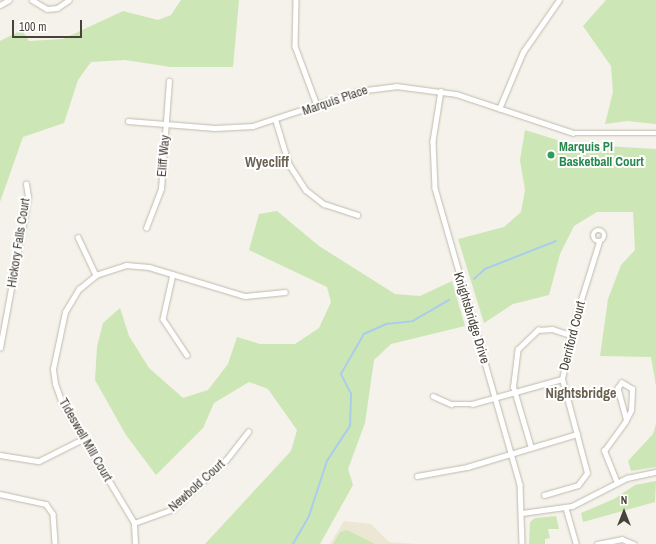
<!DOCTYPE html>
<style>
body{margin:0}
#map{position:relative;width:656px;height:544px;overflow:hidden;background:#f4f2ea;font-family:"Archivo Narrow",sans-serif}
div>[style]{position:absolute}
.education>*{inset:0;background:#ece7d4}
.green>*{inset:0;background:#cde6b5}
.stream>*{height:1.5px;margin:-0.75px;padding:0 0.75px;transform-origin:0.75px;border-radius:0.75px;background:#aacded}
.roads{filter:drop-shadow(0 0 1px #bfbaad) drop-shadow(0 0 1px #bfbaad)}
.minor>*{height:4.5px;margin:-2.25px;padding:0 2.25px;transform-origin:2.25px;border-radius:2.25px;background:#fff}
.minor>.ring{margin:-2.25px;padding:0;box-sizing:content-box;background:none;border:4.5px solid #fff;border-radius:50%}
.dots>*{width:11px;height:11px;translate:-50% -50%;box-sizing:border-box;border:2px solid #fff;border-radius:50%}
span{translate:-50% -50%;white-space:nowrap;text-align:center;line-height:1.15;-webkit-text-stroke:4px #fff;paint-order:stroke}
.street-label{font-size:13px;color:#484338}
.leisure-label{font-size:13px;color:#27864d;font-weight:700}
.left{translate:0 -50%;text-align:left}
.neighbourhood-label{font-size:14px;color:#6a6150;font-weight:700}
.north{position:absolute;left:604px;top:492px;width:40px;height:40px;-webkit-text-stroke:3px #fff;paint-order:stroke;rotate:0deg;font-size:11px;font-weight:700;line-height:16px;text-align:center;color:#484338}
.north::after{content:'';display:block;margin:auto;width:14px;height:18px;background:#484338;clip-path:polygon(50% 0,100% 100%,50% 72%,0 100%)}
.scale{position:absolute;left:12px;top:20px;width:70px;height:18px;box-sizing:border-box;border:2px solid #484338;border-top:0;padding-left:5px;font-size:12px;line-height:14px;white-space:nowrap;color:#484338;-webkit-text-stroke:3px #fff;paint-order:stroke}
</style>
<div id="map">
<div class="education">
<div style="clip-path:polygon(344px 521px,371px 524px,389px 542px,417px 544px,330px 544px)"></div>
</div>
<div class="green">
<div style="clip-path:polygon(181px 0,239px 0,233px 67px,171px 67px,125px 60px,91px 62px,78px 80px,64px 123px,23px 137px,0 202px,0 41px,22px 30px,29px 41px,63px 39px,123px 11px,158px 20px,171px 15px)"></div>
<div style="clip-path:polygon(606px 0,656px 0,656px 124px,627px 121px,605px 124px,613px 92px,611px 66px,583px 26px)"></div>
<div style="clip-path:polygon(525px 130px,570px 144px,656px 149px,656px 386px,651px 357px,600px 356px,608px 299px,621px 265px,635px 250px,633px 212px,597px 212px,574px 226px,560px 254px,549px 295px,513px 304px,484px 323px,458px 239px,504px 227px,521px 212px,525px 190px,520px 160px)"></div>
<div style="clip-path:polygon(277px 211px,319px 246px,395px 294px,420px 296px,452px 281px,465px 326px,391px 344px,374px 360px,365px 423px,348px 469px,353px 485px,320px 544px,205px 544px,291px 451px,297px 430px,268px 389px,249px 382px,214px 403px,203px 428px,156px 475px,126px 435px,95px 380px,97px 347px,103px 323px,120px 308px,129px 336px,149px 368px,183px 398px,208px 390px,228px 364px,237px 337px,260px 344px,295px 344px,319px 328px,331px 302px,327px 287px,249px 250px,259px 214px)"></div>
<div style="clip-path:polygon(656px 424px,656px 467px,631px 471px,628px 461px,653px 434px)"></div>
<div style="clip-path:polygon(656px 481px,655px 502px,583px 522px,581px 513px,614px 499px,635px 485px)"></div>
<div style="clip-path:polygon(556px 516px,559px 529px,548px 529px,550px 538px,545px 539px,545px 544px,529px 544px,530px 522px,535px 518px)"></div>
<div style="clip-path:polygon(347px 530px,375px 544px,333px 544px,340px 532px)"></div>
</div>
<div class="stream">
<div style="left:474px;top:279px;width:15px;rotate:-42deg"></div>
<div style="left:485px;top:269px;width:76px;rotate:-21.5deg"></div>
<div style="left:293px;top:544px;width:32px;rotate:-60deg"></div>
<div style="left:309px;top:516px;width:58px;rotate:-71.9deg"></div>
<div style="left:327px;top:461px;width:42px;rotate:-56.7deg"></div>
<div style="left:350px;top:426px;width:32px;rotate:-88deg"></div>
<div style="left:351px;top:394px;width:22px;rotate:-117deg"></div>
<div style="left:341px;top:374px;width:46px;rotate:-60.1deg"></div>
<div style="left:364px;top:334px;width:24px;rotate:-24deg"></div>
<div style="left:386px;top:324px;width:27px;rotate:-6deg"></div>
<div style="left:413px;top:321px;width:42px;rotate:-30.3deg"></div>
</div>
<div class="roads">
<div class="minor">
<div style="left:32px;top:0;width:17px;rotate:31deg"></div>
<div style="left:47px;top:9px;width:10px;rotate:-6deg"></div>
<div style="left:57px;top:8px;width:14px;rotate:-34deg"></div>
<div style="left:296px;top:0;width:46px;rotate:91.2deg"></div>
<div style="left:295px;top:46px;width:63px;rotate:69.6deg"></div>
<div style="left:0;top:5px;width:10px;rotate:-29deg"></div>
<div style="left:441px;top:91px;width:51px;rotate:99.1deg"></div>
<div style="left:433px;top:141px;width:47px;rotate:87.6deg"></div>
<div style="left:435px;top:188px;width:308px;rotate:74deg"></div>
<div style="left:520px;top:484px;width:60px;rotate:88.1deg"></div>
<div style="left:499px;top:109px;width:62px;rotate:-67.2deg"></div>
<div style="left:523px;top:52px;width:63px;rotate:-55.3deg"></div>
<div style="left:128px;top:121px;width:87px;rotate:4.6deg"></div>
<div style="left:215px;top:128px;width:38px;rotate:-3deg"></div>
<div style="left:253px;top:126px;width:111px;rotate:-18.4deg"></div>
<div style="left:358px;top:91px;width:38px;rotate:-7deg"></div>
<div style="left:396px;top:86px;width:61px;rotate:7.6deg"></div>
<div style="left:456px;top:94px;width:123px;rotate:18.4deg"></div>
<div style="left:573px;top:133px;width:83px"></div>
<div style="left:276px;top:121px;width:45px;rotate:73.2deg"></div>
<div style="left:289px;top:164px;width:31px;rotate:57deg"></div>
<div style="left:306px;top:190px;width:23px;rotate:38deg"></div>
<div style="left:324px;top:204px;width:35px;rotate:18deg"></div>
<div style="left:146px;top:228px;width:42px;rotate:-69deg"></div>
<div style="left:161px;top:189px;width:108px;rotate:-85.8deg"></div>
<div class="ring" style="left:593px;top:230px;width:7.5px;height:7.5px"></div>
<div style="left:78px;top:237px;width:42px;rotate:64.7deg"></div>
<div style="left:173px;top:274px;width:46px;rotate:102.5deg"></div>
<div style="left:163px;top:319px;width:43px;rotate:56.3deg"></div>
<div style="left:0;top:348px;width:154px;rotate:-79.5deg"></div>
<div style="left:28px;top:197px;width:13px;rotate:-99deg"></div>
<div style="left:433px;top:396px;width:20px;rotate:24deg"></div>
<div style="left:451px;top:404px;width:21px"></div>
<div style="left:472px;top:404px;width:93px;rotate:-15.5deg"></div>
<div style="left:531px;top:448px;width:64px;rotate:-106.4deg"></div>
<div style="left:513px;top:387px;width:38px;rotate:-83deg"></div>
<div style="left:518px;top:349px;width:28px;rotate:-44deg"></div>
<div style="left:538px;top:330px;width:14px;rotate:-4deg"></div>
<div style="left:552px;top:329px;width:20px;rotate:18deg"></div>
<div style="left:0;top:455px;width:39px;rotate:9deg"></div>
<div style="left:39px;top:461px;width:49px;rotate:-26.6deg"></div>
<div style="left:417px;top:476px;width:51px;rotate:-10.2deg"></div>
<div style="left:467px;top:467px;width:115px;rotate:-16.7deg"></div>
<div style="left:617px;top:483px;width:35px;rotate:-112deg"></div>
<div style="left:604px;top:451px;width:36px;rotate:-54deg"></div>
<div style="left:625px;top:422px;width:13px;rotate:-63deg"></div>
<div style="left:631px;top:410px;width:21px;rotate:-87deg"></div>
<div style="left:632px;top:389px;width:12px;rotate:-149deg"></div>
<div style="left:622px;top:383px;width:6px;rotate:129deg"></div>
<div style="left:618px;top:388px;width:30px;rotate:75deg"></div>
<div style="left:0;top:494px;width:47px;rotate:12.3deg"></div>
<div style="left:46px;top:504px;width:12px;rotate:55deg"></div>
<div style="left:53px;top:514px;width:30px;rotate:86deg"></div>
<div style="left:544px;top:495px;width:35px;rotate:-16deg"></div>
<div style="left:578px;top:485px;width:15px;rotate:-53deg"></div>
<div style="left:587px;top:473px;width:97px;rotate:-104.9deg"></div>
<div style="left:562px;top:379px;width:65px;rotate:-77.5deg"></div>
<div style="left:576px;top:316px;width:77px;rotate:-72.7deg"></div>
<div style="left:566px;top:508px;width:37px;rotate:74deg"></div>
<div style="left:522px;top:513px;width:50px;rotate:-8deg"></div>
<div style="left:572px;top:506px;width:62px;rotate:-27deg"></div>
<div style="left:627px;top:478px;width:30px;rotate:-12deg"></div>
<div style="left:134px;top:523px;width:41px;rotate:-19.7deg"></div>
<div style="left:173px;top:509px;width:72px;rotate:-42.8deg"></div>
<div style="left:226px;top:460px;width:36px;rotate:-52deg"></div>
<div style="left:135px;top:544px;width:21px;rotate:-93deg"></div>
<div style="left:134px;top:523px;width:142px;rotate:-120.9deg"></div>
<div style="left:61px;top:401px;width:18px;rotate:-109deg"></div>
<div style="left:55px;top:384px;width:15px;rotate:-98deg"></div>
<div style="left:53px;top:369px;width:58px;rotate:-78.1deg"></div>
<div style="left:65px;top:312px;width:27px;rotate:-59deg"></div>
<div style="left:79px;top:289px;width:22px;rotate:-39deg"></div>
<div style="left:96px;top:275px;width:32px;rotate:-18deg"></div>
<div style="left:126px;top:265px;width:23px;rotate:5deg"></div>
<div style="left:149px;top:267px;width:100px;rotate:16.8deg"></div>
<div style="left:245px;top:296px;width:40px;rotate:-5.7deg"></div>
<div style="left:597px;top:544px;width:25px;rotate:-11deg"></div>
<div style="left:622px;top:539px;width:13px;rotate:23deg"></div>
</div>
</div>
<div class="dots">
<div style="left:551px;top:155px;background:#2e9e5b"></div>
</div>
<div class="street-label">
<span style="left:335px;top:101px;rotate:-19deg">Marquis Place</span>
<span style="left:164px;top:156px;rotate:-85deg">Eliff Way</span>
<span style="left:19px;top:243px;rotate:-81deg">Hickory Falls Court</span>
<span style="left:471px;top:318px;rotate:73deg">Knightsbridge Drive</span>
<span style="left:573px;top:336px;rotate:-76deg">Derriford Court</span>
<span style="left:85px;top:440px;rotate:60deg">Tideswell Mill Court</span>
<span style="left:197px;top:486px;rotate:-42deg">Newbold Court</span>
</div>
<div class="leisure-label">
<span class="left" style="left:559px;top:155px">Marquis Pl<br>Basketball Court</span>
</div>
<div class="neighbourhood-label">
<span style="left:267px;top:162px">Wyecliff</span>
<span style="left:581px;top:393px">Nightsbridge</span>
</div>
<div class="north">N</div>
<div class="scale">100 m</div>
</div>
